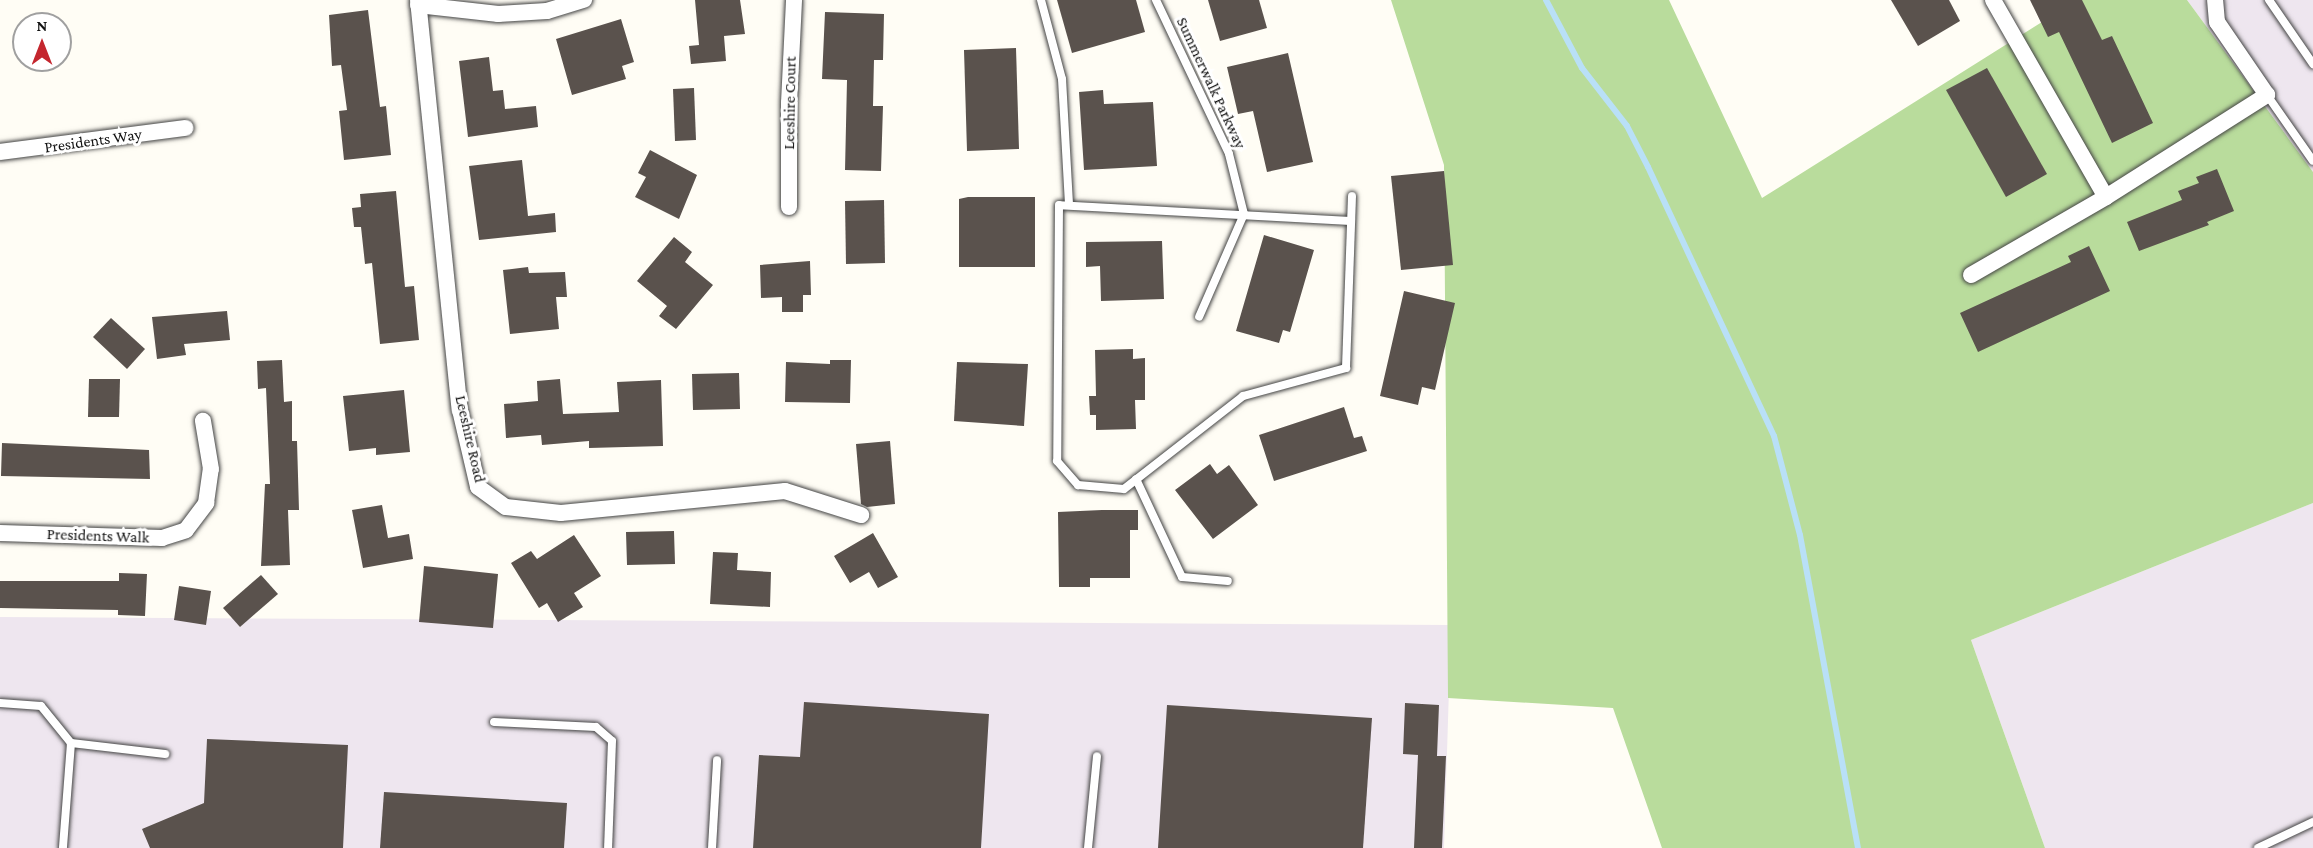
<!DOCTYPE html>
<html>
<head>
<meta charset="utf-8">
<style>
	body { margin:0 }
	#map { position:relative; width:2313px; height:848px; overflow:hidden; background:#fffdf5; font-family:"Crimson Pro",serif }
	div>[style] { position:absolute }
	.industrial>* { inset:0; background:#eee6ef }
	.forest>* { inset:0; background:#b9dc9c }
	.stream>* { height:6px; margin:-3px; padding:0 3px; transform-origin:3px; border-radius:3px; background:#b9e0f7 }
	.building>* { inset:0; background:#5a524d }
	.roads { filter:drop-shadow(0 0 2px #444) drop-shadow(0 0 2px #444) }
	.service>* { height:8px; margin:-4px; padding:0 4px; transform-origin:4px; border-radius:4px; background:#fff }
	.minor>* { height:16px; margin:-8px; padding:0 8px; transform-origin:8px; border-radius:8px; background:#fff }
	span { translate:-50% -50%; white-space:nowrap; text-align:center; line-height:1.15; -webkit-text-stroke:6px #fff; paint-order:stroke }
	.street-label { font-size:16px; color:#111 }
	.north { position:absolute; left:12px; top:12px; width:60px; height:60px; box-sizing:border-box; background:#fff; border:2px solid #a0a0a0; border-radius:50%; rotate:0deg; font-size:16px; font-weight:700; line-height:24px; text-align:center; color:#111 }
	.north::after { content:''; display:block; margin:auto; width:21px; height:27px; background:#c4262e; clip-path:polygon(50% 0,100% 100%,50% 72%,0 100%) }
</style>
</head>
<body>
<div id="map">
	<div class="industrial">
		<div style="clip-path:polygon(2187px 0,2313px 0,2313px 172px,2192px 7px)"></div>
		<div style="clip-path:polygon(2313px 503px,2313px 848px,2045px 848px,1971px 640px)"></div>
		<div style="clip-path:polygon(0 617px,1451px 625px,1444px 848px,0 848px)"></div>
	</div>
	<div class="forest">
		<div style="clip-path:polygon(1391px 0,1669px 0,1762px 198px,2077px 0,2187px 0,2313px 172px,2313px 503px,1971px 640px,2045px 848px,1662px 848px,1613px 708px,1448px 698px,1444px 165px)"></div>
	</div>
	<div class="stream">
		<div style="left:1546px;top:0;width:77px;rotate:62.1deg"></div>
		<div style="left:1582px;top:68px;width:73px;rotate:52.2deg"></div>
		<div style="left:1627px;top:126px;width:46px;rotate:62.9deg"></div>
		<div style="left:1648px;top:167px;width:297px;rotate:64.9deg"></div>
		<div style="left:1774px;top:436px;width:102px;rotate:75.3deg"></div>
		<div style="left:1800px;top:535px;width:318px;rotate:79.5deg"></div>
	</div>
	<div class="building">
		<div style="clip-path:polygon(695px 0,740px 0,745px 34px,724px 36px,726px 61px,691px 64px,689px 46px,699px 45px)"></div>
		<div style="clip-path:polygon(1057px 0,1136px 0,1145px 32px,1072px 53px)"></div>
		<div style="clip-path:polygon(1208px 0,1259px 0,1267px 28px,1220px 41px)"></div>
		<div style="clip-path:polygon(1891px 0,1949px 0,1960px 21px,1918px 46px)"></div>
		<div style="clip-path:polygon(2030px 0,2082px 0,2102px 40px,2112px 36px,2153px 123px,2112px 143px,2059px 32px,2048px 37px)"></div>
		<div style="clip-path:polygon(368px 10px,380px 107px,386px 106px,391px 155px,344px 160px,339px 111px,347px 110px,341px 65px,332px 66px,329px 15px)"></div>
		<div style="clip-path:polygon(825px 12px,884px 14px,883px 60px,874px 60px,873px 106px,883px 106px,881px 171px,845px 170px,847px 80px,822px 79px)"></div>
		<div style="clip-path:polygon(621px 19px,634px 62px,622px 66px,626px 79px,572px 95px,556px 39px)"></div>
		<div style="clip-path:polygon(1016px 48px,1019px 149px,967px 151px,964px 50px)"></div>
		<div style="clip-path:polygon(1288px 53px,1313px 162px,1267px 172px,1253px 111px,1238px 114px,1227px 67px)"></div>
		<div style="clip-path:polygon(489px 57px,493px 91px,503px 90px,505px 109px,536px 106px,538px 127px,468px 137px,459px 61px)"></div>
		<div style="clip-path:polygon(1987px 68px,2047px 174px,2006px 197px,1946px 90px)"></div>
		<div style="clip-path:polygon(694px 88px,696px 140px,675px 141px,673px 89px)"></div>
		<div style="clip-path:polygon(1103px 90px,1104px 104px,1153px 102px,1157px 166px,1084px 170px,1079px 92px)"></div>
		<div style="clip-path:polygon(650px 150px,697px 175px,679px 219px,635px 197px,646px 177px,638px 173px)"></div>
		<div style="clip-path:polygon(522px 160px,528px 216px,555px 213px,556px 232px,479px 240px,469px 166px)"></div>
		<div style="clip-path:polygon(2217px 169px,2234px 211px,2207px 222px,2209px 225px,2139px 251px,2127px 222px,2182px 200px,2178px 191px,2199px 183px,2196px 177px)"></div>
		<div style="clip-path:polygon(1444px 171px,1453px 265px,1401px 270px,1391px 176px)"></div>
		<div style="clip-path:polygon(396px 191px,405px 287px,414px 286px,419px 340px,380px 344px,372px 263px,365px 264px,361px 227px,354px 227px,352px 208px,361px 207px,360px 194px)"></div>
		<div style="clip-path:polygon(968px 197px,1035px 197px,1035px 267px,959px 267px,959px 199px)"></div>
		<div style="clip-path:polygon(884px 200px,885px 263px,846px 264px,845px 201px)"></div>
		<div style="clip-path:polygon(1264px 235px,1314px 250px,1290px 332px,1283px 330px,1279px 343px,1236px 331px)"></div>
		<div style="clip-path:polygon(674px 237px,692px 252px,685px 262px,713px 285px,676px 329px,659px 316px,667px 306px,637px 281px)"></div>
		<div style="clip-path:polygon(1162px 241px,1164px 299px,1101px 301px,1100px 266px,1086px 267px,1086px 242px)"></div>
		<div style="clip-path:polygon(2089px 246px,2110px 291px,1978px 352px,1960px 313px,2071px 262px,2068px 256px)"></div>
		<div style="clip-path:polygon(810px 261px,811px 295px,803px 295px,803px 312px,782px 312px,782px 297px,761px 298px,760px 265px)"></div>
		<div style="clip-path:polygon(528px 267px,529px 273px,565px 272px,567px 297px,556px 297px,559px 329px,510px 334px,503px 270px)"></div>
		<div style="clip-path:polygon(1404px 291px,1455px 303px,1435px 390px,1422px 387px,1418px 405px,1380px 396px)"></div>
		<div style="clip-path:polygon(227px 311px,230px 340px,184px 344px,186px 355px,157px 359px,152px 317px)"></div>
		<div style="clip-path:polygon(111px 318px,145px 349px,127px 369px,93px 337px)"></div>
		<div style="clip-path:polygon(1133px 349px,1133px 359px,1145px 358px,1145px 400px,1135px 400px,1136px 429px,1096px 430px,1096px 415px,1090px 415px,1089px 396px,1096px 396px,1095px 350px)"></div>
		<div style="clip-path:polygon(282px 360px,284px 402px,292px 401px,292px 441px,297px 441px,299px 510px,288px 510px,290px 565px,261px 566px,265px 484px,270px 484px,266px 388px,258px 389px,257px 361px)"></div>
		<div style="clip-path:polygon(830px 360px,851px 360px,850px 403px,785px 402px,786px 362px,830px 364px)"></div>
		<div style="clip-path:polygon(957px 362px,1028px 364px,1024px 426px,954px 421px)"></div>
		<div style="clip-path:polygon(739px 373px,740px 409px,693px 410px,692px 374px)"></div>
		<div style="clip-path:polygon(89px 379px,120px 379px,119px 417px,88px 417px)"></div>
		<div style="clip-path:polygon(560px 379px,563px 414px,619px 412px,617px 382px,661px 380px,663px 446px,589px 448px,589px 441px,542px 445px,541px 435px,506px 438px,504px 404px,538px 401px,537px 381px)"></div>
		<div style="clip-path:polygon(404px 390px,410px 452px,376px 455px,376px 448px,349px 451px,343px 396px)"></div>
		<div style="clip-path:polygon(1344px 407px,1354px 438px,1362px 436px,1367px 451px,1274px 481px,1259px 435px)"></div>
		<div style="clip-path:polygon(890px 441px,895px 504px,867px 507px,861px 504px,856px 444px)"></div>
		<div style="clip-path:polygon(2px 443px,149px 450px,150px 479px,1px 476px)"></div>
		<div style="clip-path:polygon(1210px 464px,1217px 474px,1229px 465px,1258px 505px,1213px 539px,1175px 490px)"></div>
		<div style="clip-path:polygon(382px 505px,388px 538px,409px 534px,413px 559px,363px 568px,352px 510px)"></div>
		<div style="clip-path:polygon(1102px 510px,1138px 510px,1138px 530px,1130px 530px,1130px 578px,1090px 578px,1090px 587px,1059px 587px,1058px 512px)"></div>
		<div style="clip-path:polygon(674px 531px,675px 564px,627px 565px,626px 532px)"></div>
		<div style="clip-path:polygon(873px 533px,898px 577px,878px 588px,869px 572px,850px 583px,834px 556px)"></div>
		<div style="clip-path:polygon(574px 535px,601px 576px,574px 593px,583px 607px,558px 622px,547px 603px,539px 608px,511px 563px,531px 551px,537px 559px)"></div>
		<div style="clip-path:polygon(713px 552px,738px 553px,737px 570px,771px 572px,770px 607px,710px 604px)"></div>
		<div style="clip-path:polygon(424px 566px,498px 574px,493px 628px,419px 622px)"></div>
		<div style="clip-path:polygon(119px 573px,147px 574px,145px 616px,118px 615px,118px 610px,0 608px,0 581px,119px 581px)"></div>
		<div style="clip-path:polygon(261px 575px,278px 594px,240px 627px,223px 608px)"></div>
		<div style="clip-path:polygon(179px 586px,211px 591px,206px 625px,174px 620px)"></div>
		<div style="clip-path:polygon(804px 702px,989px 714px,981px 848px,753px 848px,759px 755px,800px 757px)"></div>
		<div style="clip-path:polygon(1405px 703px,1439px 705px,1437px 756px,1446px 756px,1442px 848px,1414px 848px,1418px 755px,1403px 754px)"></div>
		<div style="clip-path:polygon(1167px 705px,1372px 718px,1363px 848px,1158px 848px)"></div>
		<div style="clip-path:polygon(207px 739px,348px 745px,343px 848px,150px 848px,142px 829px,204px 803px)"></div>
		<div style="clip-path:polygon(384px 792px,567px 803px,564px 848px,380px 848px)"></div>
	</div>
	<div class="roads">
		<div class="service">
			<div style="left:1041px;top:0;width:82px;rotate:75.1deg"></div>
			<div style="left:1062px;top:79px;width:125px;rotate:86.8deg"></div>
			<div style="left:1156px;top:0;width:170px;rotate:64.6deg"></div>
			<div style="left:1229px;top:154px;width:62px;rotate:76deg"></div>
			<div style="left:1244px;top:214px;width:112px;rotate:113.6deg"></div>
			<div style="left:2269px;top:0;width:78px;rotate:55.5deg"></div>
			<div style="left:2267px;top:95px;width:80px;rotate:55.1deg"></div>
			<div style="left:1351px;top:221px;width:292px;rotate:-176.9deg"></div>
			<div style="left:1059px;top:205px;width:256px;rotate:90.4deg"></div>
			<div style="left:1057px;top:461px;width:32px;rotate:49deg"></div>
			<div style="left:1078px;top:485px;width:46px;rotate:5deg"></div>
			<div style="left:1124px;top:489px;width:151px;rotate:-38deg"></div>
			<div style="left:1243px;top:396px;width:107px;rotate:-15.2deg"></div>
			<div style="left:1346px;top:368px;width:172px;rotate:-88deg"></div>
			<div style="left:1136px;top:479px;width:108px;rotate:64.9deg"></div>
			<div style="left:1182px;top:577px;width:46px;rotate:5deg"></div>
			<div style="left:0;top:703px;width:41px;rotate:4.2deg"></div>
			<div style="left:41px;top:706px;width:48px;rotate:51deg"></div>
			<div style="left:71px;top:743px;width:105px;rotate:94.4deg"></div>
			<div style="left:494px;top:722px;width:102px;rotate:2.8deg"></div>
			<div style="left:596px;top:727px;width:21px;rotate:41deg"></div>
			<div style="left:612px;top:741px;width:107px;rotate:92.1deg"></div>
			<div style="left:71px;top:743px;width:95px;rotate:6.7deg"></div>
			<div style="left:712px;top:848px;width:88px;rotate:-86.7deg"></div>
			<div style="left:1088px;top:848px;width:92px;rotate:-84.4deg"></div>
			<div style="left:2258px;top:848px;width:61px;rotate:-25.3deg"></div>
		</div>
		<div class="minor">
			<div style="left:418px;top:0;width:412px;rotate:84.2deg"></div>
			<div style="left:460px;top:410px;width:79px;rotate:76.8deg"></div>
			<div style="left:478px;top:487px;width:34px;rotate:36deg"></div>
			<div style="left:506px;top:507px;width:55px;rotate:6.2deg"></div>
			<div style="left:561px;top:513px;width:225px;rotate:-5.6deg"></div>
			<div style="left:785px;top:491px;width:80px;rotate:17.5deg"></div>
			<div style="left:1993px;top:0;width:227px;rotate:60.2deg"></div>
			<div style="left:418px;top:5px;width:81px;rotate:6.4deg"></div>
			<div style="left:498px;top:14px;width:49px;rotate:-3.5deg"></div>
			<div style="left:547px;top:11px;width:39px;rotate:-17deg"></div>
			<div style="left:0;top:152px;width:187px;rotate:-7.4deg"></div>
			<div style="left:789px;top:207px;width:104px;rotate:-90deg"></div>
			<div style="left:789px;top:103px;width:103px;rotate:-87.2deg"></div>
			<div style="left:1971px;top:275px;width:156px;rotate:-30deg"></div>
			<div style="left:2106px;top:197px;width:191px;rotate:-32.4deg"></div>
			<div style="left:2267px;top:95px;width:88px;rotate:-124.4deg"></div>
			<div style="left:2217px;top:22px;width:22px;rotate:-95deg"></div>
			<div style="left:0;top:533px;width:162px;rotate:1.8deg"></div>
			<div style="left:162px;top:538px;width:25px;rotate:-18deg"></div>
			<div style="left:186px;top:530px;width:34px;rotate:-53deg"></div>
			<div style="left:206px;top:503px;width:34px;rotate:-82deg"></div>
			<div style="left:211px;top:469px;width:49px;rotate:-99.5deg"></div>
		</div>
	</div>
	<div class="street-label">
		<span style="left:1211px;top:83px;rotate:65deg">Summerwalk Parkway</span>
		<span style="left:790px;top:103px;rotate:-89deg">Leeshire Court</span>
		<span style="left:93px;top:141px;rotate:-8deg">Presidents Way</span>
		<span style="left:470px;top:439px;rotate:77deg">Leeshire Road</span>
		<span style="left:98px;top:536px;rotate:2deg">Presidents Walk</span>
	</div>
	<div class="north">N</div>
</div>
</body>
</html>
